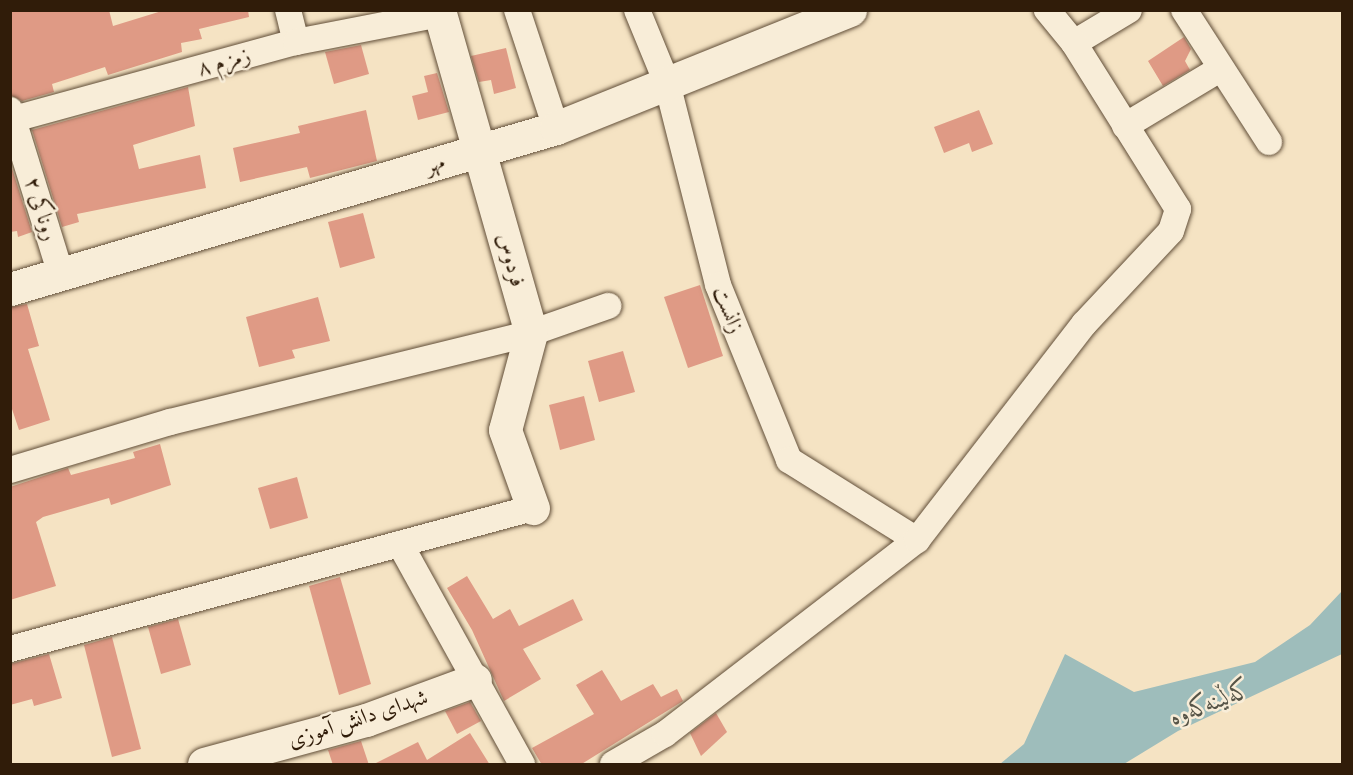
<!DOCTYPE html>
<html>
<head>
<meta charset="utf-8">
<style>
	body { margin:0 }
	#map { position:relative; width:1353px; height:775px; overflow:hidden; background:#f5e3c3; font-family:Alegreya,Amiri,serif }
	div>[style] { position:absolute }
	.water>* { inset:0; background:#9ebdbb }
	.building>* { inset:0; background:#df9a85 }
	.roads { filter:drop-shadow(0 0 2px #614e38) drop-shadow(0 0 2px #614e38) }
	.street>* { height:26px; margin:-13px; padding:0 13px; transform-origin:13px; border-radius:13px; background:#f8edd8 }
	.secondary>* { height:33px; margin:-16.5px; padding:0 16.5px; transform-origin:16.5px; border-radius:16.5px; background:#f8edd8 }
	span { translate:-50% -50%; white-space:nowrap; text-align:center; line-height:1.15; -webkit-text-stroke:5px #f8edd8; paint-order:stroke }
	.street-label { font-size:22px; color:#301c09 }
	.water-label { font-size:24px; color:#565447; font-style:italic }
	.frame { position:absolute; inset:0; border:12px solid #301c09; pointer-events:none }
</style>
</head>
<body>
<div id="map">
	<div class="water">
		<div style="clip-path:polygon(1342px 591px,1342px 654px,1178px 731px,1124px 764px,1000px 764px,1024px 744px,1065px 654px,1134px 692px,1255px 662px,1310px 625px)"></div>
	</div>
	<div class="building">
		<div style="clip-path:polygon(10px 10px,109px 10px,113px 26px,165px 10px,248px 10px,249px 17px,199px 29px,202px 39px,181px 43px,182px 52px,108px 75px,105px 67px,52px 84px,54px 92px,22px 101px,10px 95px)"></div>
		<div style="clip-path:polygon(1184px 37px,1191px 49px,1185px 61px,1190px 70px,1163px 86px,1148px 61px)"></div>
		<div style="clip-path:polygon(361px 45px,369px 74px,334px 84px,325px 52px)"></div>
		<div style="clip-path:polygon(506px 48px,516px 88px,494px 94px,491px 80px,479px 82px,471px 56px)"></div>
		<div style="clip-path:polygon(437px 73px,449px 112px,418px 120px,412px 96px,428px 92px,424px 76px)"></div>
		<div style="clip-path:polygon(188px 87px,195px 126px,133px 145px,139px 169px,200px 155px,206px 188px,77px 214px,79px 222px,62px 227px,32px 130px)"></div>
		<div style="clip-path:polygon(366px 110px,377px 161px,310px 178px,307px 167px,240px 182px,233px 148px,300px 133px,298px 126px)"></div>
		<div style="clip-path:polygon(979px 110px,993px 144px,972px 152px,969px 143px,944px 153px,934px 127px)"></div>
		<div style="clip-path:polygon(10px 162px,32px 232px,18px 237px,17px 231px,10px 232px)"></div>
		<div style="clip-path:polygon(363px 213px,375px 258px,340px 268px,328px 222px)"></div>
		<div style="clip-path:polygon(700px 285px,723px 356px,688px 368px,664px 297px)"></div>
		<div style="clip-path:polygon(318px 297px,330px 341px,292px 350px,295px 358px,259px 367px,246px 317px)"></div>
		<div style="clip-path:polygon(27px 304px,39px 346px,28px 349px,50px 420px,19px 430px,10px 403px,10px 307px)"></div>
		<div style="clip-path:polygon(623px 351px,635px 392px,599px 402px,588px 361px)"></div>
		<div style="clip-path:polygon(584px 396px,595px 440px,560px 450px,549px 405px)"></div>
		<div style="clip-path:polygon(160px 444px,171px 485px,111px 505px,109px 498px,43px 517px,36px 522px,56px 586px,10px 600px,10px 487px,68px 468px,71px 475px,135px 458px,133px 452px)"></div>
		<div style="clip-path:polygon(297px 477px,308px 518px,270px 529px,258px 488px)"></div>
		<div style="clip-path:polygon(467px 576px,493px 619px,510px 609px,519px 626px,573px 599px,583px 620px,523px 649px,541px 679px,504px 701px,472px 630px,447px 588px)"></div>
		<div style="clip-path:polygon(340px 577px,371px 684px,339px 695px,309px 586px)"></div>
		<div style="clip-path:polygon(178px 619px,191px 665px,161px 674px,148px 627px)"></div>
		<div style="clip-path:polygon(112px 637px,141px 749px,112px 757px,84px 645px)"></div>
		<div style="clip-path:polygon(49px 654px,62px 698px,34px 706px,32px 699px,10px 705px,10px 664px)"></div>
		<div style="clip-path:polygon(602px 670px,621px 701px,653px 684px,661px 697px,677px 689px,683px 701px,580px 765px,542px 765px,532px 748px,594px 714px,576px 685px)"></div>
		<div style="clip-path:polygon(470px 702px,481px 721px,457px 734px,445px 711px)"></div>
		<div style="clip-path:polygon(716px 713px,727px 732px,701px 756px,690px 733px)"></div>
		<div style="clip-path:polygon(470px 733px,490px 765px,372px 765px,418px 742px,427px 760px)"></div>
		<div style="clip-path:polygon(361px 741px,369px 765px,333px 765px,328px 750px)"></div>
	</div>
	<div class="roads">
		<div class="street">
			<div style="left:288px;top:10px;width:33px;rotate:76deg"></div>
			<div style="left:517px;top:10px;width:124px;rotate:71.7deg"></div>
			<div style="left:637px;top:10px;width:79px;rotate:67.7deg"></div>
			<div style="left:667px;top:83px;width:208px;rotate:75.8deg"></div>
			<div style="left:718px;top:285px;width:189px;rotate:67.9deg"></div>
			<div style="left:789px;top:460px;width:151px;rotate:32deg"></div>
			<div style="left:1184px;top:10px;width:157px;rotate:57.2deg"></div>
			<div style="left:1074px;top:43px;width:64px;rotate:-31deg"></div>
			<div style="left:10px;top:110px;width:173px;rotate:72.8deg"></div>
			<div style="left:10px;top:120px;width:296px;rotate:-15.3deg"></div>
			<div style="left:296px;top:42px;width:147px;rotate:-11deg"></div>
			<div style="left:1125px;top:126px;width:111px;rotate:-31deg"></div>
			<div style="left:10px;top:470px;width:167px;rotate:-16.7deg"></div>
			<div style="left:170px;top:422px;width:372px;rotate:-13.8deg"></div>
			<div style="left:531px;top:333px;width:82px;rotate:-19.3deg"></div>
			<div style="left:400px;top:544px;width:252px;rotate:61deg"></div>
			<div style="left:10px;top:649px;width:542px;rotate:-15.09deg"></div>
			<div style="left:613px;top:764px;width:60px;rotate:-30deg"></div>
			<div style="left:665px;top:734px;width:318px;rotate:-37.6deg"></div>
			<div style="left:917px;top:540px;width:273px;rotate:-52.3deg"></div>
			<div style="left:1084px;top:324px;width:127px;rotate:-46.9deg"></div>
			<div style="left:1171px;top:231px;width:23px;rotate:-72deg"></div>
			<div style="left:1178px;top:209px;width:196px;rotate:-122.1deg"></div>
			<div style="left:1074px;top:43px;width:43px;rotate:-129.3deg"></div>
		</div>
		<div class="secondary">
			<div style="left:439px;top:10px;width:336px;rotate:74.1deg"></div>
			<div style="left:531px;top:333px;width:100px;rotate:105deg"></div>
			<div style="left:505px;top:430px;width:83px;rotate:70.3deg"></div>
			<div style="left:10px;top:289px;width:569px;rotate:-16.43deg"></div>
			<div style="left:556px;top:128px;width:317px;rotate:-21.9deg"></div>
			<div style="left:204px;top:764px;width:168px;rotate:-15.2deg"></div>
			<div style="left:366px;top:720px;width:116px;rotate:-20.2deg"></div>
		</div>
	</div>
	<div class="street-label">
		<span style="left:224px;top:62px;rotate:-15deg">زمزم ۸</span>
		<span style="left:435px;top:164px;rotate:-17deg">مهر</span>
		<span style="left:41px;top:209px;rotate:73deg">روناکی ۲</span>
		<span style="left:511px;top:260px;rotate:75deg">فردوس</span>
		<span style="left:728px;top:310px;rotate:69deg">زانست</span>
		<span style="left:358px;top:719px;rotate:-18deg">شهدای دانش آموزی</span>
	</div>
	<div class="water-label">
		<span style="left:1211px;top:703px;rotate:-21deg">کەڵینەکەوە</span>
	</div>
	<div class="frame"></div>
</div>
</body>
</html>
